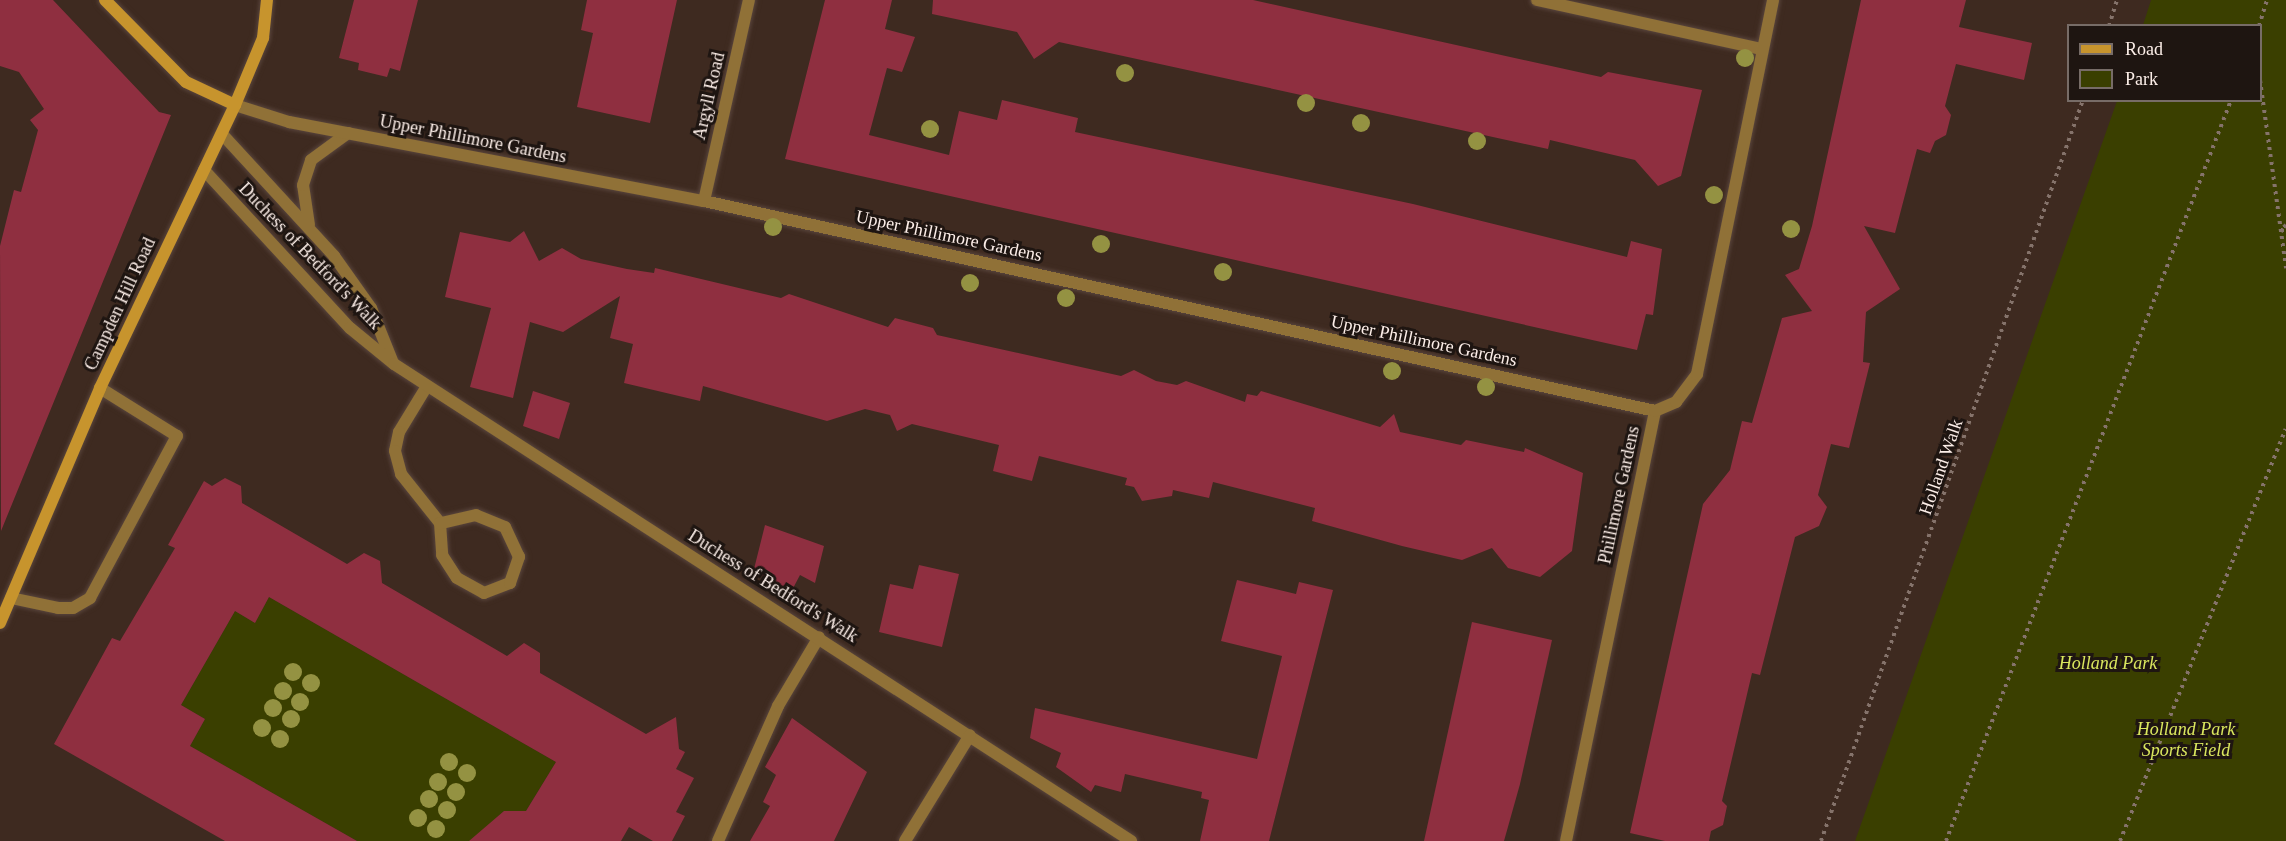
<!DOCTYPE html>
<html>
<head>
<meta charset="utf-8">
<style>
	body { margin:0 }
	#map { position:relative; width:2286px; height:841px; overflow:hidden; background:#3e2a20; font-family:Georgia,serif }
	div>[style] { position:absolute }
	.green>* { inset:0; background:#3a3f00 }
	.building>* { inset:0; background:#8f2f40 }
	.path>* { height:4px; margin-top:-2px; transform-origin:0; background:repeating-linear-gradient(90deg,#85736b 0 3px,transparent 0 7.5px) }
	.roads { filter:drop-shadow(0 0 2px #59453c) drop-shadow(0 0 2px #59453c) }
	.lane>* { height:12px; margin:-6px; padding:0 6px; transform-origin:6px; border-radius:6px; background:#907137 }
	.street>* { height:12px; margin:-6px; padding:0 6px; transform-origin:6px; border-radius:6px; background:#907137 }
	.secondary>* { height:12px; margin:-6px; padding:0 6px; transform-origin:6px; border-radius:6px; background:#c7942d }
	.trees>* { width:18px; height:18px; margin:-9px; border-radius:50%; background:#949242 }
	span { translate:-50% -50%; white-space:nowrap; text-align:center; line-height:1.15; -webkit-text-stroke:6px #1e1511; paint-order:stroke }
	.street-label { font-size:18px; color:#fceee8 }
	.park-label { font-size:18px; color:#dae75e; font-style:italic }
	.legend { position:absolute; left:2067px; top:24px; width:195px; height:78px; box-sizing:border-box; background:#1e1511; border:2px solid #776c67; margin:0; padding:8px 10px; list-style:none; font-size:18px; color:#fceee8 }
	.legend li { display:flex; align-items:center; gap:12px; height:30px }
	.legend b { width:30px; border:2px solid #776c67 }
</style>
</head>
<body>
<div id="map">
	<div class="green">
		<div style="clip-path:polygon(2151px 0,2286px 0,2286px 841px,1855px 841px,2117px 101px,2260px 100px,2260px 26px,2143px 25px)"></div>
		<div style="clip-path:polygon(269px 597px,556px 762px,524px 814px,504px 811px,496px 818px,493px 841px,357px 841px,190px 746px,205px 719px,181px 705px,235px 611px,255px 623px)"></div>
	</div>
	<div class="building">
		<div style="clip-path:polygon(0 0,53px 0,159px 112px,171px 115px,1px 531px,0 246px,14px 190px,21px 192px,38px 130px,30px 120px,44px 109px,19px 72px,0 66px)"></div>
		<div style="clip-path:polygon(354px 0,418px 0,400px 71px,390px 68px,387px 77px,358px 70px,359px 63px,339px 58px)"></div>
		<div style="clip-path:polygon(587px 0,677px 0,650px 123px,577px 107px,593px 33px,581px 30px)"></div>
		<div style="clip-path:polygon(825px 0,892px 0,885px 29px,915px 37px,902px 72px,887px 68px,869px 135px,949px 155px,959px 111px,997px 120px,1002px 100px,1078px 118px,1075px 132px,1413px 204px,1627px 257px,1631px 241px,1662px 249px,1653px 315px,1646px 314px,1637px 350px,785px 159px)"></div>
		<div style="clip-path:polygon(933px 0,1253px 0,1601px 77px,1608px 72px,1702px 90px,1681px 176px,1658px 186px,1635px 160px,1550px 140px,1548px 149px,1059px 42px,1034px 59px,1017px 32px,932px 14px)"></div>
		<div style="clip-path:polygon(1861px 0,1966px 0,1959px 27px,2032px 43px,2024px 80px,1956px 64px,1945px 106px,1951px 115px,1946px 135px,1935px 141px,1930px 153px,1917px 149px,1895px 233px,1864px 226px,1900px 289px,1866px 312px,1863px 362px,1870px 363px,1849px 448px,1831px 444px,1818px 495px,1827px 507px,1819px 526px,1795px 537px,1760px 675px,1752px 673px,1722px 801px,1727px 806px,1723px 825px,1711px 831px,1709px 841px,1665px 841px,1630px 833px,1703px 504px,1730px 470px,1742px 421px,1752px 423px,1782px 318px,1812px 311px,1785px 275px,1799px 269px,1812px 226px)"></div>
		<div style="clip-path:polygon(524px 231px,539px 261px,562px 248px,581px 259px,627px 269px,654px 273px,655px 268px,781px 298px,789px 294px,888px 327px,895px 318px,933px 328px,937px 335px,1121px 376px,1134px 370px,1156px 381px,1177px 385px,1186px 381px,1245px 402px,1247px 394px,1257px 396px,1261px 391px,1380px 427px,1394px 414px,1400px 432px,1461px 445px,1466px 440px,1524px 452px,1525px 448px,1583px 473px,1572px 551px,1540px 577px,1508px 568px,1492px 548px,1462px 560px,1402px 546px,1312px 521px,1315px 508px,1213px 482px,1209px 498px,1173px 490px,1172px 496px,1142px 501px,1134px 487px,1125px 485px,1127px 478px,1039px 456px,1032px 481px,993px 471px,999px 445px,912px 424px,897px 431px,890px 415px,865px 409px,827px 421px,703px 386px,700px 401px,624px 383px,633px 344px,610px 338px,620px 296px,563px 332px,530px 322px,513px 398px,470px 387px,491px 308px,445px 297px,460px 232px,510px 242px)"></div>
		<div style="clip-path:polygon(533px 391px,570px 403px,559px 439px,523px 426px)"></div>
		<div style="clip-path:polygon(225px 478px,241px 486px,242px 503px,347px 564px,364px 553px,380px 561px,382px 583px,507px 656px,524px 643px,540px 653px,540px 673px,646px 734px,676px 717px,679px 749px,685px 752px,676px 769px,694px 778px,676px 812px,685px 816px,672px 841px,653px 841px,629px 827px,621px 841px,469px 841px,504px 811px,526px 811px,556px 762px,269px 597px,255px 623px,235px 611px,181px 705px,205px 719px,190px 746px,357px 841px,225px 841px,54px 744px,112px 638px,120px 641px,175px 548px,168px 545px,204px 481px,212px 486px)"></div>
		<div style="clip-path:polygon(765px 525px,824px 546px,815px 583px,800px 575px,790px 594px,754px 569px)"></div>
		<div style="clip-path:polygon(919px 565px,959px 574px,942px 647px,879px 632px,890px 584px,913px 589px)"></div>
		<div style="clip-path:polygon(1237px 580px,1296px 594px,1299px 582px,1333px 590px,1269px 841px,1200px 841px,1209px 800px,1201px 798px,1202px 792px,1125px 774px,1121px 792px,1095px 785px,1091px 792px,1056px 767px,1061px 753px,1030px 738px,1035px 708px,1257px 759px,1282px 656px,1221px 641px)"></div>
		<div style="clip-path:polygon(1472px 622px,1552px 640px,1520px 784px,1504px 841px,1424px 841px)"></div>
		<div style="clip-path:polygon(792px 718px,867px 772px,834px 841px,750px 841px,770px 806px,763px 802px,776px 775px,765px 767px)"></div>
	</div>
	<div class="path">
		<div style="left:2109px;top:26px;width:27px;rotate:-73deg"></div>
		<div style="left:2259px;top:26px;width:27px;rotate:-73deg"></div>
		<div style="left:2260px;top:80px;width:190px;rotate:82.1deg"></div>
		<div style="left:2286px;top:225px;width:7px;rotate:135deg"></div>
		<div style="left:2281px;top:230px;width:5px;rotate:22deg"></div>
		<div style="left:1821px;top:841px;width:786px;rotate:-70.53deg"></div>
		<div style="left:1946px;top:841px;width:794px;rotate:-68.96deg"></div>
		<div style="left:2120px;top:841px;width:444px;rotate:-68.1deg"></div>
	</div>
	<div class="roads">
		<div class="lane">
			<div style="left:309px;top:225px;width:40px;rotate:-98.5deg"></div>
			<div style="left:303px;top:185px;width:26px;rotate:-72deg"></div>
			<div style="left:311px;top:160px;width:46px;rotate:-36.1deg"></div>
			<div style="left:427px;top:386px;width:54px;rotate:121.3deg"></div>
			<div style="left:399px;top:432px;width:19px;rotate:102deg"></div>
			<div style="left:395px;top:451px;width:24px;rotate:75deg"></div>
			<div style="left:401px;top:474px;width:63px;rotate:51.5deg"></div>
			<div style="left:440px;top:523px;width:32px;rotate:86deg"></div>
			<div style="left:442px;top:555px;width:27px;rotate:57deg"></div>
			<div style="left:457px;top:578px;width:31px;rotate:29deg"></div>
			<div style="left:484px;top:593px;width:28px;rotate:-21deg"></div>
			<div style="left:510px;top:583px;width:28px;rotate:-71deg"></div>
			<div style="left:519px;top:557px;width:33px;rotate:-115deg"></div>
			<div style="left:505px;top:527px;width:31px;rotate:-158deg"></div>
			<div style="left:476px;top:515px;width:37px;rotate:167deg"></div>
			<div style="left:11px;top:598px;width:48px;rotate:12deg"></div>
			<div style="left:58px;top:608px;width:15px"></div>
			<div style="left:73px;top:608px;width:20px;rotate:-30deg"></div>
			<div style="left:90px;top:598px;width:184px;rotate:-61.8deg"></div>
			<div style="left:177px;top:436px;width:91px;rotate:-148.1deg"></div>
			<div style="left:718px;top:841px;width:148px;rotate:-66deg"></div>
			<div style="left:778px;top:706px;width:80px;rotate:-59.3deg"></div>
		</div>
		<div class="street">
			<div style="left:1537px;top:0;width:230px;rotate:12.3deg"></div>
			<div style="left:235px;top:105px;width:57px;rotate:17.5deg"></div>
			<div style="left:289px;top:122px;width:422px;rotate:10.8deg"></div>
			<div style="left:704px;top:201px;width:974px;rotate:12.45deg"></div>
			<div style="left:222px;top:134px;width:166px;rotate:47.4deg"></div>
			<div style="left:334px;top:256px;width:64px;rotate:54.6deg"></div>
			<div style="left:371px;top:308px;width:59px;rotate:68.2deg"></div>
			<div style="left:204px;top:170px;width:215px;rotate:47.3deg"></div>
			<div style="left:350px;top:328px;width:57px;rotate:39.3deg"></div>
			<div style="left:394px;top:364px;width:878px;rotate:32.91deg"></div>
			<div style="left:704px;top:201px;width:206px;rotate:-77.4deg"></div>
			<div style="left:905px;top:841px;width:124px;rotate:-58.5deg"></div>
			<div style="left:1566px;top:841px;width:439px;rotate:-78.3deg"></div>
			<div style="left:1655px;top:411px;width:23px;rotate:-23deg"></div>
			<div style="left:1676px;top:402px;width:35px;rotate:-53deg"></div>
			<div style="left:1697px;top:374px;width:382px;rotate:-78.5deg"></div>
		</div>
		<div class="secondary">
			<div style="left:105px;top:0;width:115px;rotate:45.4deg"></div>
			<div style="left:186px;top:82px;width:54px;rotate:25.1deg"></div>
			<div style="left:0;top:623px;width:255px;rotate:-66.9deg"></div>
			<div style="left:100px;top:388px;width:314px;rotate:-64.5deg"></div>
			<div style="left:235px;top:105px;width:73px;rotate:-67.3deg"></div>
			<div style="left:263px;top:38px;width:38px;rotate:-84deg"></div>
		</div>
	</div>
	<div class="trees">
		<div style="left:1745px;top:58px"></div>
		<div style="left:1125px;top:73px"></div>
		<div style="left:1306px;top:103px"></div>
		<div style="left:1361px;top:123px"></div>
		<div style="left:930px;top:129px"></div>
		<div style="left:1477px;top:141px"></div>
		<div style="left:1714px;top:195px"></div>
		<div style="left:773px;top:227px"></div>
		<div style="left:1791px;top:229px"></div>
		<div style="left:1101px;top:244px"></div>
		<div style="left:1223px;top:272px"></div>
		<div style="left:970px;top:283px"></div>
		<div style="left:1066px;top:298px"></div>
		<div style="left:1392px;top:371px"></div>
		<div style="left:1486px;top:387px"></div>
		<div style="left:293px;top:672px"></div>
		<div style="left:311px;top:683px"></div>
		<div style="left:283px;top:691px"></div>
		<div style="left:300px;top:702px"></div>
		<div style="left:273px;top:708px"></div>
		<div style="left:291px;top:719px"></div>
		<div style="left:262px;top:728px"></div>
		<div style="left:280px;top:739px"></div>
		<div style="left:449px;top:762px"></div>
		<div style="left:467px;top:773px"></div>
		<div style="left:438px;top:782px"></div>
		<div style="left:456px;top:792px"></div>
		<div style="left:429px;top:799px"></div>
		<div style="left:447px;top:810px"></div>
		<div style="left:418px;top:818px"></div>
		<div style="left:436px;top:829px"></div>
	</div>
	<div class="street-label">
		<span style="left:709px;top:96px;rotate:-77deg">Argyll Road</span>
		<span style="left:473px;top:139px;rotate:11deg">Upper Phillimore Gardens</span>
		<span style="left:949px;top:236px;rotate:12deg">Upper Phillimore Gardens</span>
		<span style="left:310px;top:256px;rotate:46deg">Duchess of Bedford's Walk</span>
		<span style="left:120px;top:304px;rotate:-65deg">Campden Hill Road</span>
		<span style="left:1424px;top:341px;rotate:12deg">Upper Phillimore Gardens</span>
		<span style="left:1941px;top:467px;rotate:-71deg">Holland Walk</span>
		<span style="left:1619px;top:495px;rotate:-78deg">Phillimore Gardens</span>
		<span style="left:773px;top:586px;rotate:32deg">Duchess of Bedford's Walk</span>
	</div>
	<div class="park-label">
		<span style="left:2108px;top:663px">Holland Park</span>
		<span style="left:2186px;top:740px">Holland Park<br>Sports Field</span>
	</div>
	<ul class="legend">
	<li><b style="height:8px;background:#c7942d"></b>Road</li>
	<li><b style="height:16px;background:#3a3f00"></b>Park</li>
	</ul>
</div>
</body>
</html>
